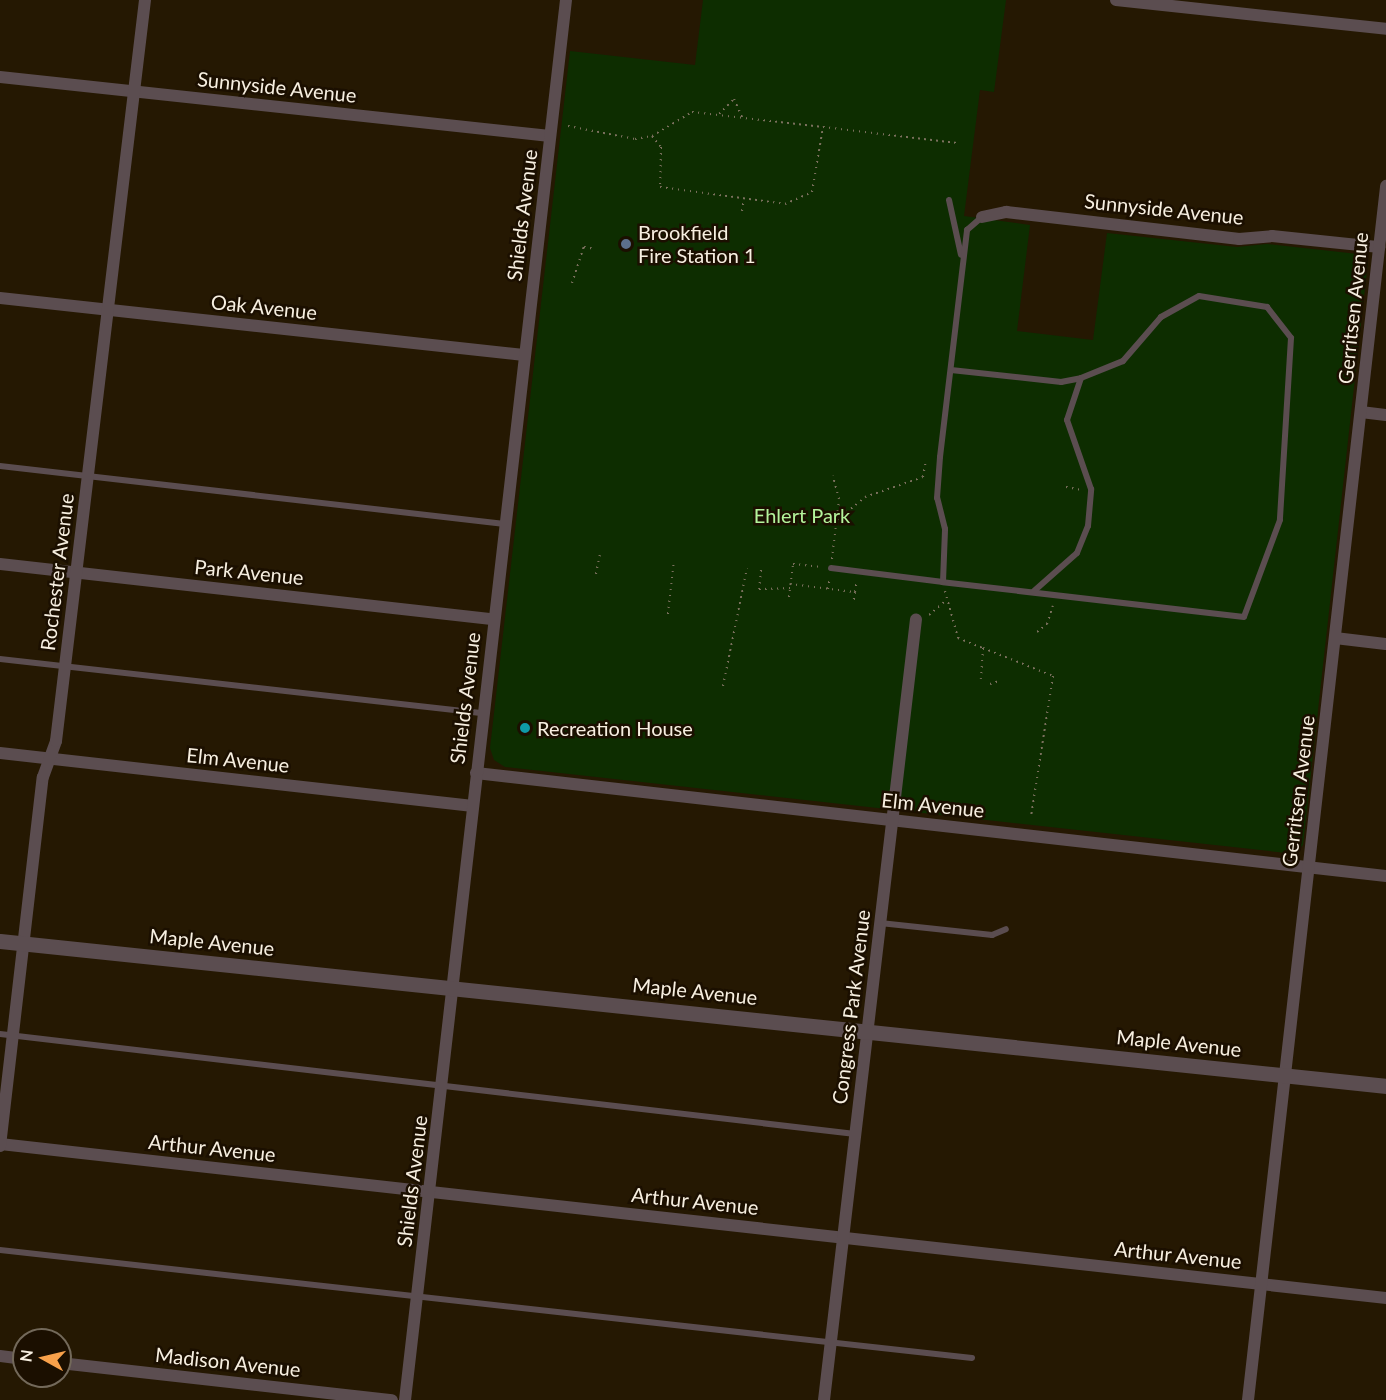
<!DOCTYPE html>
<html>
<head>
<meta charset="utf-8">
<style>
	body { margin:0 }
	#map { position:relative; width:1386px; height:1400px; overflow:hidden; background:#251802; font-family:Lato,sans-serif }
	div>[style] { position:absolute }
	.green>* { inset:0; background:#0d2d00 }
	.path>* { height:2px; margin-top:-1px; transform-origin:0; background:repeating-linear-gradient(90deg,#7b705d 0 1.5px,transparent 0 6px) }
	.service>* { height:6px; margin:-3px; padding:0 3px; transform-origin:3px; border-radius:3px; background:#5b4d50 }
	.minor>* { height:12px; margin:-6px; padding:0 6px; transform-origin:6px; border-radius:6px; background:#5b4d50 }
	.tertiary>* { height:15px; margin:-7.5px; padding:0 7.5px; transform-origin:7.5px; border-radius:7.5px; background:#5b4d50 }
	.dots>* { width:16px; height:16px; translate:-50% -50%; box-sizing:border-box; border:3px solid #1b0f00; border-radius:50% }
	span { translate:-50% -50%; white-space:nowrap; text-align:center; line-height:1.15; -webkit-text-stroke:5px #1b0f00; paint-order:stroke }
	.street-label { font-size:20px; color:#f7efe0 }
	.poi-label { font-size:20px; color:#f7efe0 }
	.left { translate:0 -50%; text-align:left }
	.park-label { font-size:20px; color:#b4f49b }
	.north { position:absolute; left:12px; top:1328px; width:60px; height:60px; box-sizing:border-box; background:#1b0f00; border:2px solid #73695a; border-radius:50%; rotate:278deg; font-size:16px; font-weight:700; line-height:24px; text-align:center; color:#f7efe0 }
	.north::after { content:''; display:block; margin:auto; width:21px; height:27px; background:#f8a14a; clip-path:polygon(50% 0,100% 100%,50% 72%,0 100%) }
</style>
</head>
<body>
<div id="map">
	<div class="green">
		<div style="clip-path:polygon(703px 0,1006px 0,994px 92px,980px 90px,964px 216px,1030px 225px,1017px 331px,1093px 340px,1107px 233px,1237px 247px,1267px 244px,1358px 254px,1368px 261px,1303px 845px,1296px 854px,505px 767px,494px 760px,490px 748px,570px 51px,695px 65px)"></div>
	</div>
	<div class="path">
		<div style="left:719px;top:114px;width:21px;rotate:-45deg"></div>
		<div style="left:734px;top:99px;width:20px;rotate:66deg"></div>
		<div style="left:568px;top:126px;width:68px;rotate:11deg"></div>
		<div style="left:635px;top:139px;width:17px;rotate:-10deg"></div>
		<div style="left:652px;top:136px;width:47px;rotate:-31deg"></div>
		<div style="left:692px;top:112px;width:132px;rotate:6.5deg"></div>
		<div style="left:652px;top:136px;width:14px;rotate:51deg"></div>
		<div style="left:661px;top:147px;width:40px;rotate:91.4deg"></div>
		<div style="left:660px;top:187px;width:126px;rotate:7.7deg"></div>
		<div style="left:785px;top:204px;width:30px;rotate:-24deg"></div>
		<div style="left:812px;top:192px;width:66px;rotate:-80.4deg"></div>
		<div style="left:823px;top:127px;width:135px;rotate:6.8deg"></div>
		<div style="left:742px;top:211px;width:12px;rotate:-81deg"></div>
		<div style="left:572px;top:283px;width:38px;rotate:-72deg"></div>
		<div style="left:584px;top:247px;width:11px;rotate:10deg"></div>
		<div style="left:1066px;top:487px;width:16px;rotate:11deg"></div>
		<div style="left:837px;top:520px;width:36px;rotate:-39deg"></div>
		<div style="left:865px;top:497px;width:61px;rotate:-19deg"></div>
		<div style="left:923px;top:477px;width:17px;rotate:-80deg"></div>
		<div style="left:832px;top:559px;width:60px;rotate:-83.3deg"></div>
		<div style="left:839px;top:499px;width:24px;rotate:-105deg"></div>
		<div style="left:761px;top:570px;width:19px;rotate:96deg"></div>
		<div style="left:759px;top:589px;width:31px;rotate:-2deg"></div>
		<div style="left:596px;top:574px;width:21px;rotate:-79deg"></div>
		<div style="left:790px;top:584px;width:65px;rotate:7deg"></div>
		<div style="left:855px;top:592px;width:12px;rotate:99deg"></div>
		<div style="left:828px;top:589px;width:12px;rotate:-81deg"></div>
		<div style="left:945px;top:591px;width:49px;rotate:74.5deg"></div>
		<div style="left:958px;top:638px;width:27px;rotate:22deg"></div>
		<div style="left:983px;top:648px;width:31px;rotate:94deg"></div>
		<div style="left:855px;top:592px;width:12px;rotate:-81deg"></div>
		<div style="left:789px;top:597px;width:33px;rotate:-83deg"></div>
		<div style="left:793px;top:564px;width:29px;rotate:6deg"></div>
		<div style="left:668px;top:614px;width:54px;rotate:-83.7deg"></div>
		<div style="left:929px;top:615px;width:23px;rotate:-41deg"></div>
		<div style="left:1037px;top:632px;width:13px;rotate:-39deg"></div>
		<div style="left:1047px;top:624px;width:19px;rotate:-72deg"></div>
		<div style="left:983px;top:648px;width:75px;rotate:21.8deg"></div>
		<div style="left:1053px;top:676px;width:143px;rotate:98.9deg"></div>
		<div style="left:990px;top:684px;width:9px;rotate:-18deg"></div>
		<div style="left:723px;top:686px;width:120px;rotate:-78.5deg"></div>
	</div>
	<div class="service">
		<div style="left:949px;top:200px;width:56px;rotate:77.7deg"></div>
		<div style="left:951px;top:370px;width:111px;rotate:6.2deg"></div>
		<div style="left:1061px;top:382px;width:20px;rotate:-11deg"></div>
		<div style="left:1081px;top:378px;width:45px;rotate:-22deg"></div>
		<div style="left:1123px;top:361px;width:58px;rotate:-49.2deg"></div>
		<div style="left:1161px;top:317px;width:43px;rotate:-28.9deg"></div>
		<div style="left:1199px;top:296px;width:69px;rotate:9.2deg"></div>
		<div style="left:1267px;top:307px;width:39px;rotate:52deg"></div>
		<div style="left:1291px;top:338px;width:182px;rotate:93.5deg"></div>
		<div style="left:1280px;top:520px;width:103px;rotate:110.4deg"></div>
		<div style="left:1244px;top:617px;width:303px;rotate:-173.4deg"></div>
		<div style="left:943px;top:582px;width:53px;rotate:-87.8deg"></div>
		<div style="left:945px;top:529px;width:32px;rotate:-104deg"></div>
		<div style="left:937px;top:498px;width:41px;rotate:-85.8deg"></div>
		<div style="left:940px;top:457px;width:229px;rotate:-83.2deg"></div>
		<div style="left:967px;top:230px;width:20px;rotate:-41deg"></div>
		<div style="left:0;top:466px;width:508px;rotate:6.55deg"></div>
		<div style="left:831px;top:568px;width:113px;rotate:7.1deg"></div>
		<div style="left:1034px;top:591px;width:57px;rotate:-41.5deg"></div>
		<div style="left:1077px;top:553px;width:29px;rotate:-68deg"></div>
		<div style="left:1088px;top:526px;width:37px;rotate:-85deg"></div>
		<div style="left:1091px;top:489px;width:73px;rotate:-109.2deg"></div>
		<div style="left:1067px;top:420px;width:44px;rotate:-71.6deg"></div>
		<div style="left:0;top:659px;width:486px;rotate:6.4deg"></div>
		<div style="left:880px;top:923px;width:113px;rotate:6.1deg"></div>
		<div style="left:992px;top:935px;width:15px;rotate:-23deg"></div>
		<div style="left:0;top:1034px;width:861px;rotate:6.67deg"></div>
		<div style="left:0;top:1250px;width:978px;rotate:6.34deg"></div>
	</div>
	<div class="minor">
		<div style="left:1116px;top:0;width:272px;rotate:6.1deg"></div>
		<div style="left:0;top:77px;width:553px;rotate:6.12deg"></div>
		<div style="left:982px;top:217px;width:25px;rotate:-12deg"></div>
		<div style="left:1006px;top:212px;width:235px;rotate:6.6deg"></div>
		<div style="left:1239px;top:239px;width:33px;rotate:-5deg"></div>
		<div style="left:1272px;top:236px;width:108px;rotate:5.9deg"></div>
		<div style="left:0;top:298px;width:527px;rotate:6.21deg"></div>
		<div style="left:1361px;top:412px;width:25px;rotate:7deg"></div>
		<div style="left:0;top:564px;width:497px;rotate:6.4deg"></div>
		<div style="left:1335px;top:638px;width:51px;rotate:6.7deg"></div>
		<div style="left:0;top:753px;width:476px;rotate:6.4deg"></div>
		<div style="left:476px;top:773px;width:916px;rotate:6.46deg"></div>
		<div style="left:0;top:1144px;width:1395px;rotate:6.34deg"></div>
		<div style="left:0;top:1146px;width:371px;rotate:-83.4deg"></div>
		<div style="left:43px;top:777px;width:38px;rotate:-70deg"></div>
		<div style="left:56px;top:741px;width:746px;rotate:-83.15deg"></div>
		<div style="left:0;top:1356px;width:24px;rotate:7deg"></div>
		<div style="left:60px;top:1363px;width:334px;rotate:6.4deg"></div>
		<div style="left:405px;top:1400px;width:1409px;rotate:-83.44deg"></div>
		<div style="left:824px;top:1400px;width:786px;rotate:-83.28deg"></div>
		<div style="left:1248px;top:1400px;width:1222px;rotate:-83.51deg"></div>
	</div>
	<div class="tertiary">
		<div style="left:0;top:941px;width:1394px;rotate:5.97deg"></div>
	</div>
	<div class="dots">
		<div style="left:626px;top:244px;background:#5c6f8a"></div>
		<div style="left:525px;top:728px;background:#0f9aa8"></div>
	</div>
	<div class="street-label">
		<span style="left:277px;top:87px;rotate:6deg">Sunnyside Avenue</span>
		<span style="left:1164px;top:209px;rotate:6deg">Sunnyside Avenue</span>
		<span style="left:522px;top:215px;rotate:-83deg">Shields Avenue</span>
		<span style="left:264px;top:307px;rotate:6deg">Oak Avenue</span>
		<span style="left:1353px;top:308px;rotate:-84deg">Gerritsen Avenue</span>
		<span style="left:57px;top:572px;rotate:-83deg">Rochester Avenue</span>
		<span style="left:249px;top:572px;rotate:6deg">Park Avenue</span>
		<span style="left:465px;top:698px;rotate:-83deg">Shields Avenue</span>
		<span style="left:238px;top:760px;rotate:6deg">Elm Avenue</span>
		<span style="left:1298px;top:791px;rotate:-83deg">Gerritsen Avenue</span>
		<span style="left:933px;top:805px;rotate:6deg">Elm Avenue</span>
		<span style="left:212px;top:942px;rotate:6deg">Maple Avenue</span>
		<span style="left:695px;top:991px;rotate:6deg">Maple Avenue</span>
		<span style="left:851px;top:1007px;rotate:-83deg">Congress Park Avenue</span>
		<span style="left:1179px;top:1043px;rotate:6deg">Maple Avenue</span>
		<span style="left:212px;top:1148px;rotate:6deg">Arthur Avenue</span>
		<span style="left:412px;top:1181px;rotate:-83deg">Shields Avenue</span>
		<span style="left:695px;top:1201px;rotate:6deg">Arthur Avenue</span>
		<span style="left:1178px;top:1255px;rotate:6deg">Arthur Avenue</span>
		<span style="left:228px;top:1362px;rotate:6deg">Madison Avenue</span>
	</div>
	<div class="poi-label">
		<span class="left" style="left:638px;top:244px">Brookfield<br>Fire Station 1</span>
		<span class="left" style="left:537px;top:728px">Recreation House</span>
	</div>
	<div class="park-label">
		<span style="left:802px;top:515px">Ehlert Park</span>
	</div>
	<div class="north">N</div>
</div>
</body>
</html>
